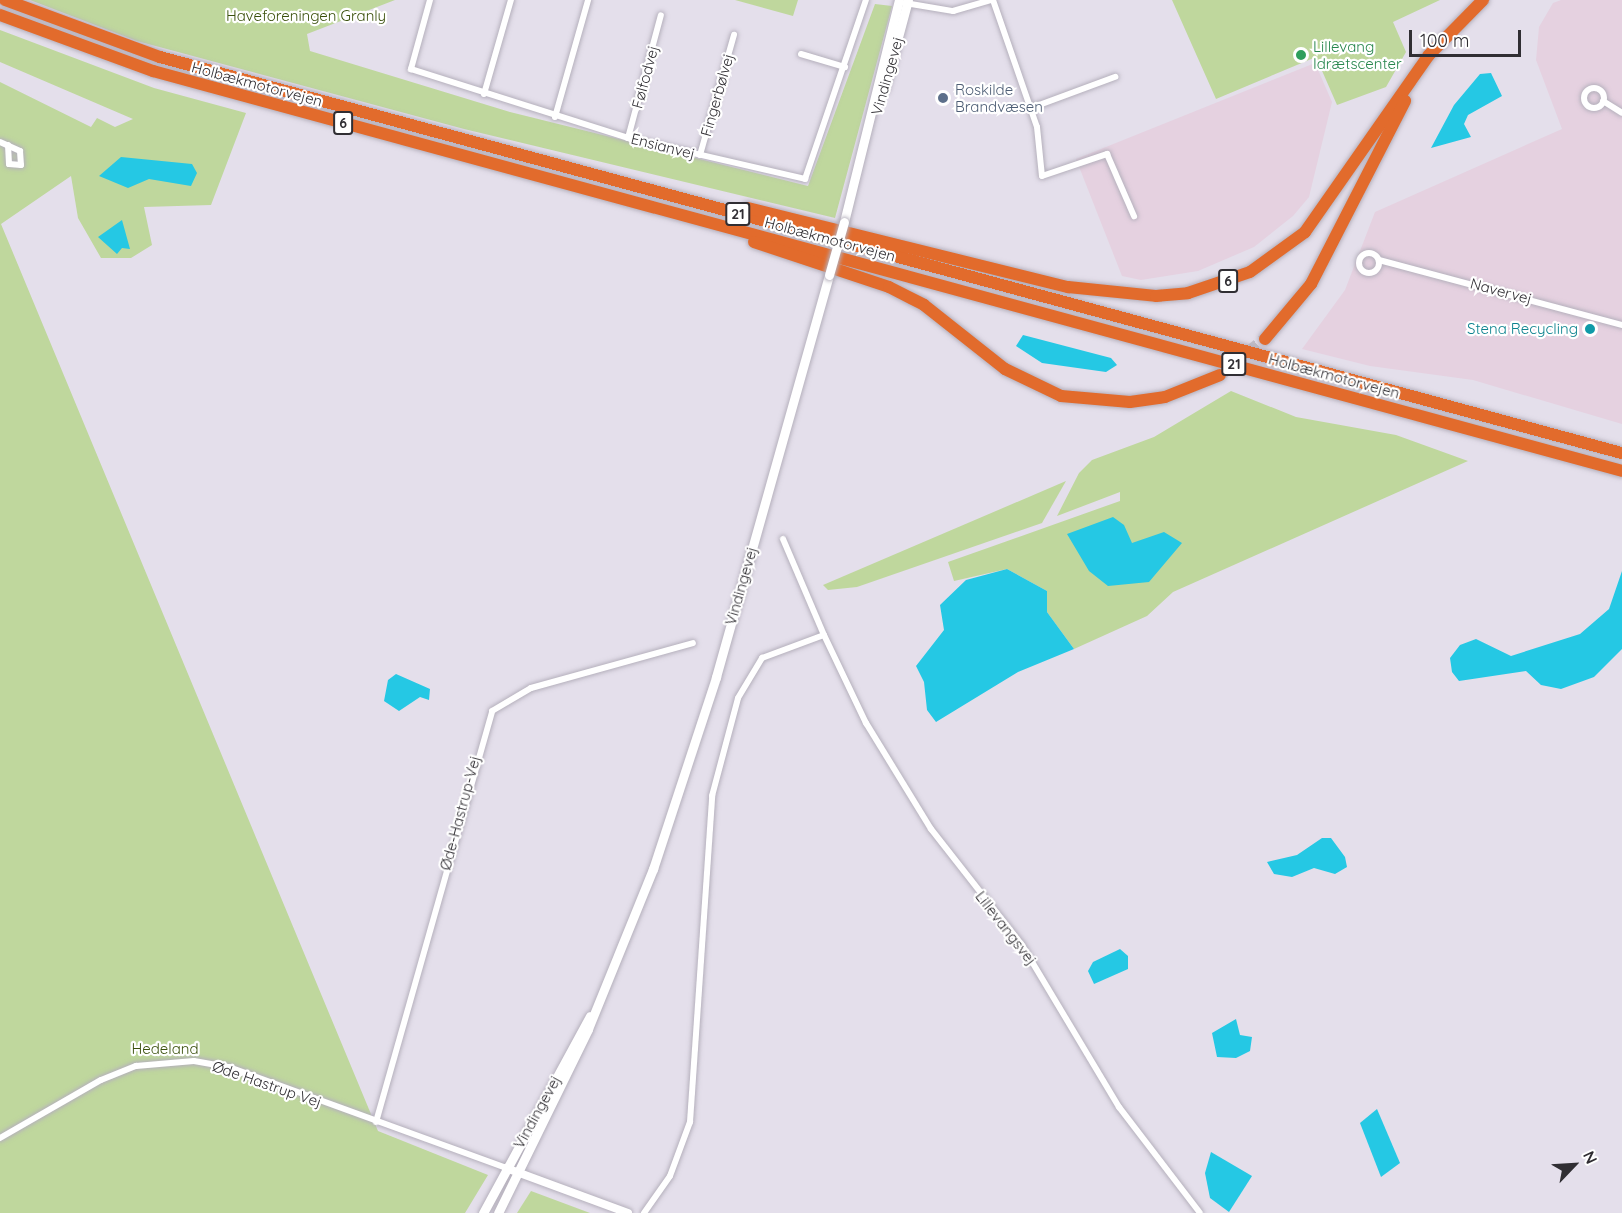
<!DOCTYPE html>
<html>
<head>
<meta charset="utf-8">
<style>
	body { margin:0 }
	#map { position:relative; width:1622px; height:1213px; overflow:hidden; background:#e4dfeb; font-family:Quicksand,sans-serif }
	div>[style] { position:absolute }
	.industrial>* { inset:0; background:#e5d1e0 }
	.green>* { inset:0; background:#bfd79d }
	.water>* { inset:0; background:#25c8e4 }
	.motorway-tunnel>* { height:12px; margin-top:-6px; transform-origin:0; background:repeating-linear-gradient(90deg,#c0bcc6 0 12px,transparent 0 18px) }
	.roads { filter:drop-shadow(0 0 2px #b5b0bc) drop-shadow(0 0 2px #b5b0bc) }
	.minor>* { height:6px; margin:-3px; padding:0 3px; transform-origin:3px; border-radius:3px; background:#fff }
	.minor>.ring { margin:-3px; padding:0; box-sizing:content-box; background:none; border:6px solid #fff; border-radius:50% }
	.tertiary>* { height:8px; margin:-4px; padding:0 4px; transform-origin:4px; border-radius:4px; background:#fff }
	.secondary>* { height:9px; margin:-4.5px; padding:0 4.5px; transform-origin:4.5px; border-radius:4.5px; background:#fff }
	.motorway>* { height:12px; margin:-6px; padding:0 6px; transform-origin:6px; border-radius:6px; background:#e26b2c }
	.bridges { filter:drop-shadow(0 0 2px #b5b0bc) drop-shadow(0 0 2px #b5b0bc) }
	.secondary-bridge>* { height:9px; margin:-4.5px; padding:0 4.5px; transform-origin:4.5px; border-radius:4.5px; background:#fff }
	.dots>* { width:16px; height:16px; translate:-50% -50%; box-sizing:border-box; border:3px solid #fff; border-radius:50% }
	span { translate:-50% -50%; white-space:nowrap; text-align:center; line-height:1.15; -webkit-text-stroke:4.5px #fff; paint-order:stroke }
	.shield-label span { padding:2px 4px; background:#fff; border:2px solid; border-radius:4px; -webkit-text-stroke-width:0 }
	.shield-label { font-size:14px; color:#302e33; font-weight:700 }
	.park-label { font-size:15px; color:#3a500c }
	.leisure-label { font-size:15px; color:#27864d }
	.left { translate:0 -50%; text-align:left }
	.street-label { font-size:15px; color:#302e33 }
	.service-label { font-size:15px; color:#4e5e75 }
	.culture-label { font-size:15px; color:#0d838f }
	.right { translate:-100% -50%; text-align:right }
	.north { position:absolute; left:1544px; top:1135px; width:60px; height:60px; -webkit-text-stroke:4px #fff; paint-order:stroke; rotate:65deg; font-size:16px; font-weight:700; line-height:24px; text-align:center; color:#302e33 }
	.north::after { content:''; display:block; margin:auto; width:21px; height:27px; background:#302e33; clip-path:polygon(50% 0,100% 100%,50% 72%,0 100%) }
	.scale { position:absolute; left:1409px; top:30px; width:112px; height:27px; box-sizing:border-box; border:3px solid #302e33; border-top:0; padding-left:8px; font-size:18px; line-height:21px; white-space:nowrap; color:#302e33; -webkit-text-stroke:4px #fff; paint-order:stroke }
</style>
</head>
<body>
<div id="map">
	<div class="industrial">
		<div style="clip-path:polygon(1561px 0,1622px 0,1622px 424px,1473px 380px,1370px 366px,1302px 349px,1345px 290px,1375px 212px,1562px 129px,1536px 60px,1539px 27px,1553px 3px)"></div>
		<div style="clip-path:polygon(1315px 63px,1332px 102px,1309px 197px,1293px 216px,1254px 247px,1198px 271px,1141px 280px,1122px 276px,1076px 159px)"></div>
	</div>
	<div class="green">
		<div style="clip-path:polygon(30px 0,395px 0,307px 34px,310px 51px,510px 112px,808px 186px,875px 4px,892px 6px,835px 218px,464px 129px,137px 41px)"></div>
		<div style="clip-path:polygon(735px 0,798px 0,793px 16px)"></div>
		<div style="clip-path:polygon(1172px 0,1440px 0,1393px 22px,1406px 52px,1386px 87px,1337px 105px,1316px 57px,1216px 99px)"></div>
		<div style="clip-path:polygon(0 30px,154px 88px,246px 113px,211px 205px,144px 207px,152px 245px,131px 258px,101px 258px,78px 218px,71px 176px,1px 224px,378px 1131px,488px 1175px,465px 1213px,0 1213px,0 82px,91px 127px,97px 118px,115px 127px,133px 119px,0 62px)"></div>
		<div style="clip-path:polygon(1231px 391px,1296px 417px,1396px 435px,1468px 461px,1173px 592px,1147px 616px,1074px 649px,1047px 612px,1047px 591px,1007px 569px,954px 581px,948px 562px,1120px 501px,1120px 492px,1057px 516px,1079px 473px,1092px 460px,1154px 437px)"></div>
		<div style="clip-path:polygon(1066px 481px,1042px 523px,857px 587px,828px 590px,823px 585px)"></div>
		<div style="clip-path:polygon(531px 1191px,590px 1213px,517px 1213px)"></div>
	</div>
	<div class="water">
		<div style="clip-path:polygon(1491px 73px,1502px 96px,1468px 115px,1464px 124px,1471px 137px,1431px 148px,1454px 105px,1480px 74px)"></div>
		<div style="clip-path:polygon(121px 157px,192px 164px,197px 173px,191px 186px,149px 179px,128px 188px,99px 176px)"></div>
		<div style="clip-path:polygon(122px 220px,130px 249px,122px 248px,117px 254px,98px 237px)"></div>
		<div style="clip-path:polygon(1023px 335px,1111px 358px,1117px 365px,1106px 372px,1042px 363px,1016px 346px)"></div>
		<div style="clip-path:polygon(1113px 517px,1124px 525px,1132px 543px,1164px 532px,1182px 543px,1149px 582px,1108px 586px,1089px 571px,1067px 534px)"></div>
		<div style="clip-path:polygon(1007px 569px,1047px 591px,1047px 612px,1074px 649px,1018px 672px,936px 722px,927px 710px,924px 682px,916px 666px,944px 630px,940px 605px,966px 580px)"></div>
		<div style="clip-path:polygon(1622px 571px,1622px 649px,1594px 677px,1561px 689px,1541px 685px,1526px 671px,1459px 681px,1452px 672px,1450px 658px,1460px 645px,1476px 639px,1511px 656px,1580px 634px,1609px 609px)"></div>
		<div style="clip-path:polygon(396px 674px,430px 689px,429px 700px,420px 697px,399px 711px,384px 701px,388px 680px)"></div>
		<div style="clip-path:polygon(1322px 838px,1331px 838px,1345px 857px,1347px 867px,1335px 874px,1314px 868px,1292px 877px,1274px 874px,1267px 862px,1297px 855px)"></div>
		<div style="clip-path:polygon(1120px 949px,1128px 956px,1128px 969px,1094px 984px,1088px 971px,1093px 962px)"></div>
		<div style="clip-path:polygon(1236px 1019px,1240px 1035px,1252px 1037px,1250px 1051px,1236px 1058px,1217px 1057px,1212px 1033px)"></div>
		<div style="clip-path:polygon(1377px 1109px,1400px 1163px,1381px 1177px,1360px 1123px)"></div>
		<div style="clip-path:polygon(1211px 1152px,1252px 1176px,1229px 1212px,1210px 1198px,1205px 1173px)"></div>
	</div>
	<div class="motorway-tunnel">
		<div style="left:1220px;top:375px;width:58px;rotate:-38.7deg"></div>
	</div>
	<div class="roads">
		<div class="minor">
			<div style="left:430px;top:0;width:72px;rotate:105.4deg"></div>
			<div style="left:411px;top:69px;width:228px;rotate:17.6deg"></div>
			<div style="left:628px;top:138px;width:182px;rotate:13deg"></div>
			<div style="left:805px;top:179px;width:189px;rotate:-71.2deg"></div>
			<div style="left:993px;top:0;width:134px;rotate:70.9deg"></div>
			<div style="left:1037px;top:127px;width:49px;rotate:84.2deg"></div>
			<div style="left:1042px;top:176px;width:69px;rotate:-18.7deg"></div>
			<div style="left:1107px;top:154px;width:68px;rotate:66.5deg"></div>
			<div style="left:905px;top:3px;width:49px;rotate:9.5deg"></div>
			<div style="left:953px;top:11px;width:40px;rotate:-16deg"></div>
			<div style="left:801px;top:54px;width:46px;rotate:16.5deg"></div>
			<div class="ring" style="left:1584px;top:88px;width:14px;height:14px"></div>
			<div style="left:484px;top:94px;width:98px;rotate:-74deg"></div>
			<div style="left:1603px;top:101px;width:22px;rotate:32deg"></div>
			<div style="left:1031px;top:108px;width:90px;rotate:-20.3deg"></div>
			<div style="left:555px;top:117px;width:122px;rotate:-74.2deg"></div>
			<div style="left:628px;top:138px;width:127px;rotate:-75deg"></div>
			<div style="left:0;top:142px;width:22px;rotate:24deg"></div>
			<div style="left:20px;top:151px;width:14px;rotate:86deg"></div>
			<div style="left:21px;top:165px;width:12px;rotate:-175deg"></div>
			<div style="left:9px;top:164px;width:19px;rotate:-93deg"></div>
			<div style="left:700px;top:155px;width:125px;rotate:-74.2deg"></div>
			<div class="ring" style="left:1359px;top:253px;width:14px;height:14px"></div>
			<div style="left:1379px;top:260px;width:252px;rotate:15deg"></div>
			<div style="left:783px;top:539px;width:104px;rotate:66.9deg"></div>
			<div style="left:376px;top:1122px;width:427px;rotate:-74.2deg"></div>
			<div style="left:492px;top:711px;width:45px;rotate:-30.5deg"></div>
			<div style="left:531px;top:688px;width:168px;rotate:-15.5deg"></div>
			<div style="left:0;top:1138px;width:116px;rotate:-29.9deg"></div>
			<div style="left:101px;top:1080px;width:38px;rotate:-22deg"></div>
			<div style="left:136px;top:1066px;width:58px;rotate:-4.9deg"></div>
			<div style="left:194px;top:1061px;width:36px;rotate:10deg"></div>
			<div style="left:229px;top:1067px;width:295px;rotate:20deg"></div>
			<div style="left:644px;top:1213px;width:45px;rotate:-54.9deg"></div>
			<div style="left:670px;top:1176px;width:58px;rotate:-69.7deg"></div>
			<div style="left:690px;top:1122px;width:327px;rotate:-86.1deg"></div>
			<div style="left:712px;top:796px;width:101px;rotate:-75.1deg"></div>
			<div style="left:738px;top:698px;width:47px;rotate:-59deg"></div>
			<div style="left:762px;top:658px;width:66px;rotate:-20.4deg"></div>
			<div style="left:824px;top:635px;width:98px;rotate:64.5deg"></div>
			<div style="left:866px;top:723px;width:124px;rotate:58.5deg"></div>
			<div style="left:931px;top:829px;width:147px;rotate:51.9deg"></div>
			<div style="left:1022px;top:945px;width:189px;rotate:59.1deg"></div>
			<div style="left:1119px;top:1107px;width:133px;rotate:52.6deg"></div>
		</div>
		<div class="tertiary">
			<div style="left:506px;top:1168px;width:130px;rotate:20.2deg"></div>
		</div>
		<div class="secondary">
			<div style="left:884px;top:89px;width:92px;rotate:-74.9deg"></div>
			<div style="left:844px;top:222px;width:229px;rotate:-76.1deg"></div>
			<div style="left:483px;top:1213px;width:224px;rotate:-61.5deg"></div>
			<div style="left:498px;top:1213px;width:205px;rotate:-63.9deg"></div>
			<div style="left:588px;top:1029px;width:173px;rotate:-67.9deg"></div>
			<div style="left:653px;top:869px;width:202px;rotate:-71.8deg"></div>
			<div style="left:716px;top:677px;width:418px;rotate:-74.3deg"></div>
		</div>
		<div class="motorway">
			<div style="left:5px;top:0;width:165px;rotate:20.2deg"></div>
			<div style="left:160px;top:57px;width:1515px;rotate:15.16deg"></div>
			<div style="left:0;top:15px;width:163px;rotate:20.1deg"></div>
			<div style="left:153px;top:71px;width:1522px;rotate:15.23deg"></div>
			<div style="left:748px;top:208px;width:330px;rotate:13.9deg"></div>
			<div style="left:1068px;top:287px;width:88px;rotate:5.8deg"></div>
			<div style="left:1156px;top:296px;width:32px;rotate:-5deg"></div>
			<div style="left:1188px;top:293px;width:65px;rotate:-18.7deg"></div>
			<div style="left:1250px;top:272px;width:68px;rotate:-36deg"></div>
			<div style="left:1305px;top:232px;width:216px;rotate:-55deg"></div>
			<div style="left:1429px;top:55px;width:77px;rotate:-45.5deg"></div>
			<div style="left:754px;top:242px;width:142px;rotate:18.4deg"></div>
			<div style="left:889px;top:287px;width:39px;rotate:27deg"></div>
			<div style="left:924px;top:305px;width:103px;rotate:38.3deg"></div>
			<div style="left:1005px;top:369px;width:62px;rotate:25.7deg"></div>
			<div style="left:1061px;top:396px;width:69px;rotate:5deg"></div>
			<div style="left:1130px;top:402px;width:35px;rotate:-8deg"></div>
			<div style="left:1165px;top:397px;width:59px;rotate:-21.8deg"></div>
			<div style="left:1265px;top:339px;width:72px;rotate:-50.1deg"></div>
			<div style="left:1311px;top:284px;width:206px;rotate:-62.8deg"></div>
		</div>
	</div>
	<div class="bridges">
		<div class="secondary-bridge">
			<div style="left:829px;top:275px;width:55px;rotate:-74.2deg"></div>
		</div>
	</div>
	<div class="dots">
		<div style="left:1301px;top:55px;background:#2e9e5b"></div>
		<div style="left:943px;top:98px;background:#5c6f8a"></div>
		<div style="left:1590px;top:329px;background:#0f9aa8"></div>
	</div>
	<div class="shield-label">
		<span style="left:343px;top:123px">6</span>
		<span style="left:738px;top:214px">21</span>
		<span style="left:1228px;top:281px">6</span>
		<span style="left:1234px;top:364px">21</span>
	</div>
	<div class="park-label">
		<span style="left:306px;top:16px">Haveforeningen Granly</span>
		<span style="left:165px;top:1049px">Hedeland</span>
	</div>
	<div class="leisure-label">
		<span class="left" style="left:1313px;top:55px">Lillevang<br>Idrætscenter</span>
	</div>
	<div class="street-label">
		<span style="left:887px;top:76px;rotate:-74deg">Vindingevej</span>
		<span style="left:645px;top:77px;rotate:-75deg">Følfodvej</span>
		<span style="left:257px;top:84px;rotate:15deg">Holbækmotorvejen</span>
		<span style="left:717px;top:95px;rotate:-74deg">Fingerbølvej</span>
		<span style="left:663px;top:146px;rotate:14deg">Ensianvej</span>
		<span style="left:830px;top:239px;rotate:15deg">Holbækmotorvejen</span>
		<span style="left:1501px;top:291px;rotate:15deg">Navervej</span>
		<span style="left:1334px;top:376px;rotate:15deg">Holbækmotorvejen</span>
		<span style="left:741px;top:586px;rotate:-74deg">Vindingevej</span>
		<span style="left:460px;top:813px;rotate:-75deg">Øde-Hastrup-Vej</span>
		<span style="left:1006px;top:928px;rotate:52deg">Lillevangsvej</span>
		<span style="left:267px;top:1084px;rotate:19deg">Øde Hastrup Vej</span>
		<span style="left:537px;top:1112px;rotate:-61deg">Vindingevej</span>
	</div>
	<div class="service-label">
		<span class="left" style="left:955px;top:98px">Roskilde<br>Brandvæsen</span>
	</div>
	<div class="culture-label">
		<span class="right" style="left:1578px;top:329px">Stena Recycling</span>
	</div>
	<div class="north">N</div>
	<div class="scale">100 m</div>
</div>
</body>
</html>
